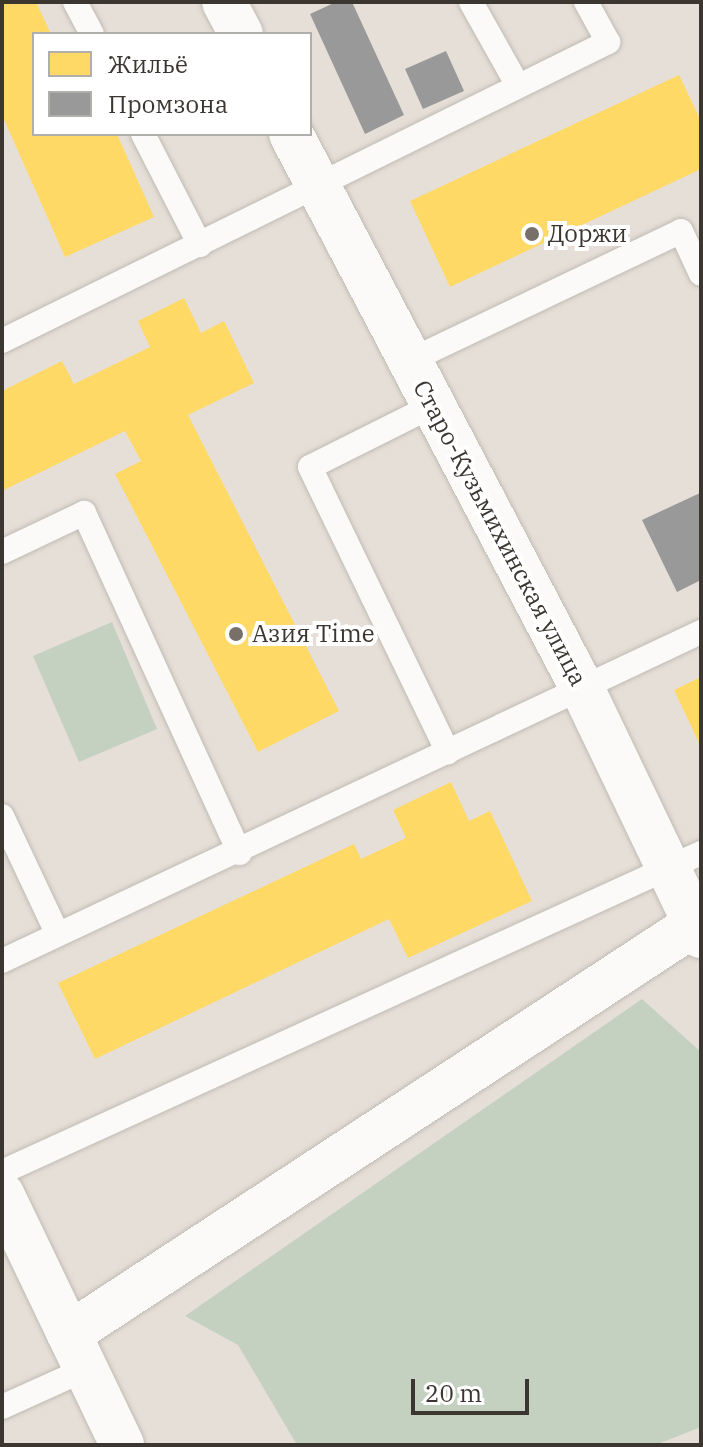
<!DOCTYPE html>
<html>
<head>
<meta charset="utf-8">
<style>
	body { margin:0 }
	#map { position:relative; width:703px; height:1447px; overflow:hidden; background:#e6dfd7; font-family:"IBM Plex Serif",serif }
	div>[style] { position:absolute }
	.green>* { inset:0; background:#c4d1c0 }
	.homes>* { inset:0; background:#ffd966 }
	.industry>* { inset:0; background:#999 }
	.roads { filter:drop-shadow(0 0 2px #c0bbb4) drop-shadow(0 0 2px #c0bbb4) }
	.lane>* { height:24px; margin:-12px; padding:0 12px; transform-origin:12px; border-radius:12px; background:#fbfaf9 }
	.street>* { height:44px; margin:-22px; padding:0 22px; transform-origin:22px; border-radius:22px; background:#fbfaf9 }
	.secondary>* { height:44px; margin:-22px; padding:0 22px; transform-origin:22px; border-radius:22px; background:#fbfaf9 }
	.dots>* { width:22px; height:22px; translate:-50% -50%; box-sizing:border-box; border:4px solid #fff; border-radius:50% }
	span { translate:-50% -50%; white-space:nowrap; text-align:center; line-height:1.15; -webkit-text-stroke:8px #fff; paint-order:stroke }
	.poi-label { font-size:24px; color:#3b3630 }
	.left { translate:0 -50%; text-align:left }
	.street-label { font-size:24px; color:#3b3630 }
	.frame { position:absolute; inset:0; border:4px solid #3b3630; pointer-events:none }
	.legend { position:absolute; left:32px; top:32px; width:280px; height:104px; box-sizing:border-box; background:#fff; border:2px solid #b1afac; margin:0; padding:10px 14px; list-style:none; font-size:24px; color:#3b3630 }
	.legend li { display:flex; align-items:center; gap:16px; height:40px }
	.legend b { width:40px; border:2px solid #b1afac }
	.scale { position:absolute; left:411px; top:1379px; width:118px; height:36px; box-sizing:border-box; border:4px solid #3b3630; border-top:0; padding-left:10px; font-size:24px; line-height:28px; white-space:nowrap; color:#3b3630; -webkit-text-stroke:6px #fff; paint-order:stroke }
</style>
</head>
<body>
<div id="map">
	<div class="green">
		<div style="clip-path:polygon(112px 622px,157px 729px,79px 762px,33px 656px)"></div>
		<div style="clip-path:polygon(642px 999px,701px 1052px,701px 1427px,655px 1445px,297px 1445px,238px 1345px,185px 1316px)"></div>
	</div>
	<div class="homes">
		<div style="clip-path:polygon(2px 2px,36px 2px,51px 34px,34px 34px,34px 134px,117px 134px,154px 217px,65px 257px,2px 115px)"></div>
		<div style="clip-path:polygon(679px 75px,701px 121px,701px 169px,450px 287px,410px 201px)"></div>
		<div style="clip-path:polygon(184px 298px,201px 333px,224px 321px,254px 383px,188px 415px,339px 711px,258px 752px,115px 474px,141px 461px,125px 431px,2px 491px,2px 391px,62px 361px,74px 384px,150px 347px,138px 321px)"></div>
		<div style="clip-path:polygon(701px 677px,701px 747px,674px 690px)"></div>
		<div style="clip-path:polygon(451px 782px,469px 821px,490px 811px,532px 901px,408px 958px,389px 919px,95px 1059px,58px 983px,354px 844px,361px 859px,406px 838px,393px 810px)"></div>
	</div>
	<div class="industry">
		<div style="clip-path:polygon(336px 2px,352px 2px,404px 115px,365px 134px,310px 14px)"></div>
		<div style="clip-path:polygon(446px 51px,464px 91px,423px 109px,405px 69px)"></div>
		<div style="clip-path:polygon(700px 493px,701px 580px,677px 592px,642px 520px)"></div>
	</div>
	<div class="roads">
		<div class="lane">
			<div style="left:75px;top:2px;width:36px;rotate:62deg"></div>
			<div style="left:471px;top:2px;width:94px;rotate:60.7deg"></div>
			<div style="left:143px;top:134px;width:125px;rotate:62.8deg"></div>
			<div style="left:2px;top:341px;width:676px;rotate:-26.26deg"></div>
			<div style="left:608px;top:42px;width:46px;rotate:-118.8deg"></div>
			<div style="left:409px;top:361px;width:301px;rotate:-25.5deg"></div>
			<div style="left:681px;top:231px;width:47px;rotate:65.1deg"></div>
			<div style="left:430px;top:407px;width:134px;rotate:153.4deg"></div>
			<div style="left:310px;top:467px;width:317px;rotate:64.2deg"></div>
			<div style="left:2px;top:552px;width:91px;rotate:-25.4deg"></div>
			<div style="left:84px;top:513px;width:374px;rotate:65.4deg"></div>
			<div style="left:2px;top:816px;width:129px;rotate:64.8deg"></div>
			<div style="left:2px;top:961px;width:773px;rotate:-25.21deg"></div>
			<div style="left:2px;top:1172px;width:768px;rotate:-24.53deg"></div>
			<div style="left:2px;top:1407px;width:92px;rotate:-24.3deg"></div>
		</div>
		<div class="street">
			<div style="left:2px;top:1194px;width:278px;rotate:64.4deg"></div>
			<div style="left:69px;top:1334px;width:748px;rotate:-33.22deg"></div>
		</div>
		<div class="secondary">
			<div style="left:224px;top:2px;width:36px;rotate:62deg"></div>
			<div style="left:291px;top:134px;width:628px;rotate:62.29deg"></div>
			<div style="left:583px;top:690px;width:273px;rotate:64.4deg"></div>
		</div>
	</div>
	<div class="dots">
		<div style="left:532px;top:234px;background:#77716a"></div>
		<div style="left:236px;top:634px;background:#77716a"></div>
	</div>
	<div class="poi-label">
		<span class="left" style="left:548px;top:234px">Доржи</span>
		<span class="left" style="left:252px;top:634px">Азия Time</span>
	</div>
	<div class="street-label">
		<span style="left:500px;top:533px;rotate:62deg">Старо-Кузьмихинская улица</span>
	</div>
	<div class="frame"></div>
	<ul class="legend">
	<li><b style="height:22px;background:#ffd966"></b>Жильё</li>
	<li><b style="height:22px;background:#999"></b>Промзона</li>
	</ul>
	<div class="scale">20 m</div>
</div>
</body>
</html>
